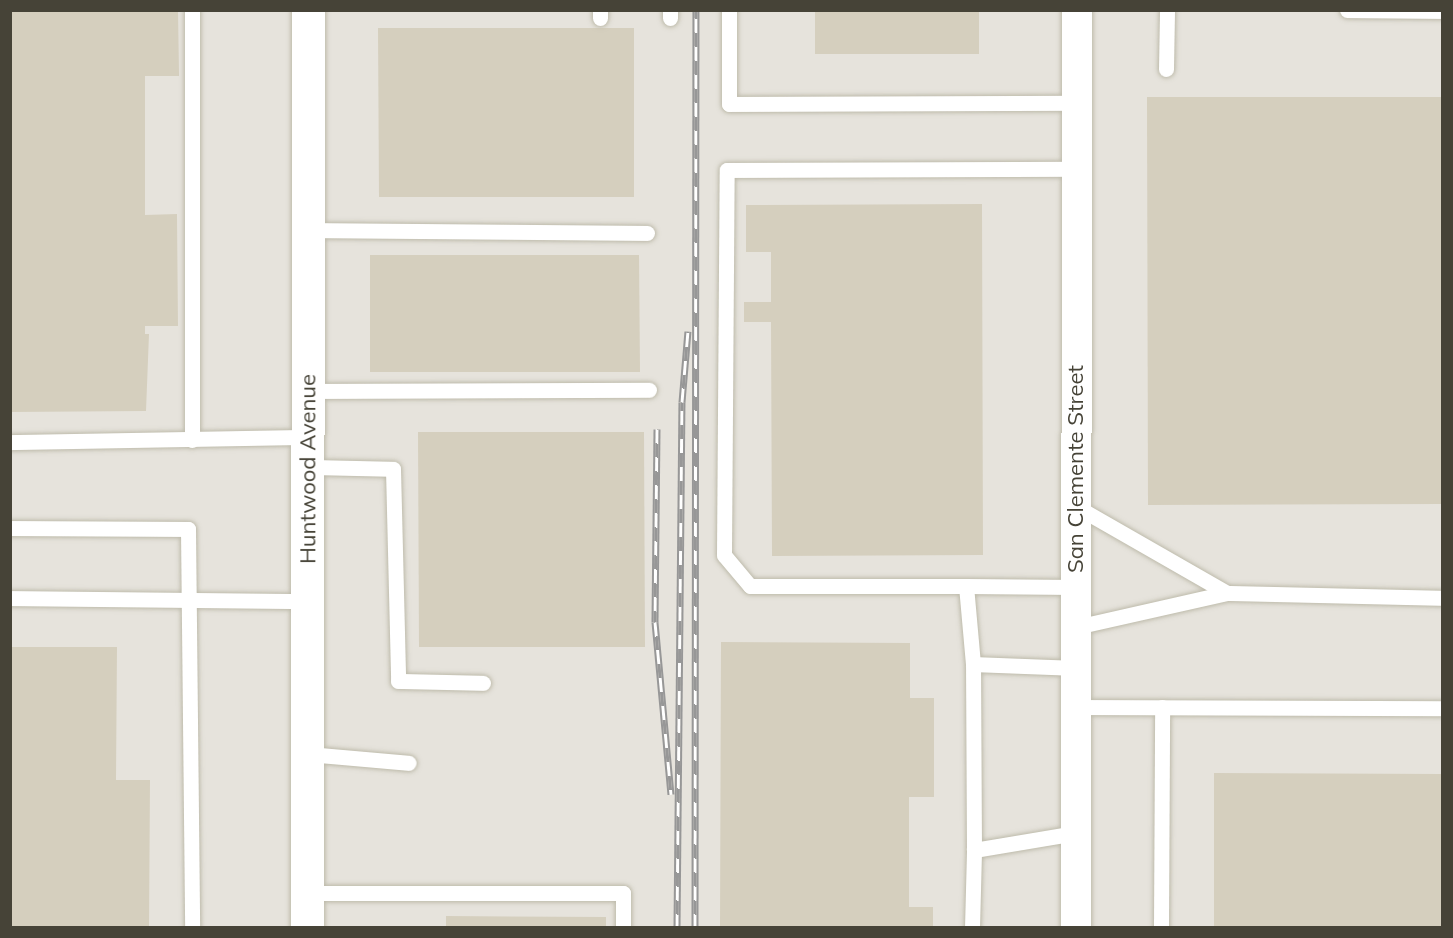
<!DOCTYPE html>
<html>
<head>
<meta charset="utf-8">
<style>
	body { margin:0 }
	#map { position:relative; width:1453px; height:938px; overflow:hidden; background:#f3f2e8; font-family:Mulish,sans-serif }
	div>[style] { position:absolute }
	.industrial>* { inset:0; background:#e6e3dc }
	.building>* { inset:0; background:#d5cfbe }
	.roads { filter:drop-shadow(0 0 2px #bebbab) drop-shadow(0 0 2px #bebbab) }
	.service>* { height:15px; margin:-7.5px; padding:0 7.5px; transform-origin:7.5px; border-radius:7.5px; background:#fff }
	.minor>* { height:30px; margin:-15px; padding:0 15px; transform-origin:15px; border-radius:15px; background:#fff }
	.tertiary>* { height:33px; margin:-16.5px; padding:0 16.5px; transform-origin:16.5px; border-radius:16.5px; background:#fff }
	.rail>* { height:7px; margin-top:-3.5px; transform-origin:0; background:repeating-linear-gradient(90deg,#fff 0 14px,#979797 0 28px); box-sizing:border-box; border-block:2px solid #979797 }
	span { translate:-50% -50%; white-space:nowrap; text-align:center; line-height:1.15; -webkit-text-stroke:4.5px #fff; paint-order:stroke }
	.street-label { font-size:22px; color:#464337 }
	.frame { position:absolute; inset:0; border:12px solid #464337; pointer-events:none }
</style>
</head>
<body>
<div id="map">
	<div class="industrial">
		<div style="clip-path:polygon(11px 11px,1442px 11px,1442px 927px,11px 927px)"></div>
	</div>
	<div class="building">
		<div style="clip-path:polygon(10px 10px,178px 10px,179px 76px,145px 76px,145px 215px,177px 214px,178px 326px,145px 326px,145px 334px,149px 334px,146px 411px,10px 412px)"></div>
		<div style="clip-path:polygon(815px 10px,979px 10px,979px 54px,815px 54px)"></div>
		<div style="clip-path:polygon(378px 28px,634px 28px,634px 197px,379px 197px)"></div>
		<div style="clip-path:polygon(1147px 97px,1442px 97px,1442px 504px,1148px 505px)"></div>
		<div style="clip-path:polygon(982px 204px,983px 555px,772px 556px,771px 322px,744px 322px,744px 302px,771px 302px,771px 252px,746px 252px,746px 205px)"></div>
		<div style="clip-path:polygon(370px 255px,639px 255px,640px 372px,370px 372px)"></div>
		<div style="clip-path:polygon(418px 432px,644px 432px,645px 647px,419px 647px)"></div>
		<div style="clip-path:polygon(721px 642px,910px 643px,910px 698px,934px 698px,934px 797px,909px 797px,909px 907px,933px 907px,933px 928px,720px 928px)"></div>
		<div style="clip-path:polygon(10px 647px,117px 647px,116px 780px,150px 780px,149px 928px,10px 928px)"></div>
		<div style="clip-path:polygon(1214px 773px,1442px 774px,1442px 928px,1214px 928px)"></div>
		<div style="clip-path:polygon(446px 916px,606px 917px,606px 928px,446px 928px)"></div>
	</div>
	<div class="roads">
		<div class="service">
			<div style="left:600px;top:10px;width:8px;rotate:90deg"></div>
			<div style="left:670px;top:10px;width:8px;rotate:90deg"></div>
			<div style="left:729px;top:10px;width:94px;rotate:90deg"></div>
			<div style="left:729px;top:104px;width:348px;rotate:-0.2deg"></div>
			<div style="left:1347px;top:10px;width:95px;rotate:0.6deg"></div>
			<div style="left:1166px;top:69px;width:59px;rotate:-89deg"></div>
			<div style="left:308px;top:230px;width:339px;rotate:0.5deg"></div>
			<div style="left:308px;top:391px;width:341px;rotate:-0.2deg"></div>
			<div style="left:192px;top:440px;width:430px;rotate:-90deg"></div>
			<div style="left:10px;top:442px;width:298px;rotate:-1deg"></div>
			<div style="left:308px;top:467px;width:85px;rotate:1.3deg"></div>
			<div style="left:393px;top:469px;width:212px;rotate:88.6deg"></div>
			<div style="left:398px;top:681px;width:85px;rotate:1.3deg"></div>
			<div style="left:1077px;top:507px;width:173px;rotate:29.8deg"></div>
			<div style="left:10px;top:528px;width:178px;rotate:0.3deg"></div>
			<div style="left:188px;top:529px;width:399px;rotate:89.4deg"></div>
			<div style="left:966px;top:586px;width:110px;rotate:0.5deg"></div>
			<div style="left:10px;top:598px;width:297px;rotate:0.6deg"></div>
			<div style="left:1076px;top:627px;width:155px;rotate:-12.7deg"></div>
			<div style="left:1227px;top:593px;width:215px;rotate:1.3deg"></div>
			<div style="left:973px;top:664px;width:78px;rotate:-95.1deg"></div>
			<div style="left:966px;top:586px;width:216px;rotate:180deg"></div>
			<div style="left:750px;top:586px;width:40px;rotate:-130deg"></div>
			<div style="left:724px;top:555px;width:385px;rotate:-89.6deg"></div>
			<div style="left:727px;top:170px;width:350px;rotate:-0.2deg"></div>
			<div style="left:1076px;top:707px;width:366px;rotate:0.2deg"></div>
			<div style="left:307px;top:754px;width:102px;rotate:5deg"></div>
			<div style="left:974px;top:850px;width:186px;rotate:-90.3deg"></div>
			<div style="left:973px;top:664px;width:103px;rotate:2.2deg"></div>
			<div style="left:307px;top:893px;width:316px"></div>
			<div style="left:623px;top:893px;width:35px;rotate:90deg"></div>
			<div style="left:972px;top:928px;width:78px;rotate:-88.5deg"></div>
			<div style="left:974px;top:850px;width:103px;rotate:-9.5deg"></div>
			<div style="left:1161px;top:928px;width:221px;rotate:-89.7deg"></div>
		</div>
		<div class="minor">
			<div style="left:1076px;top:928px;width:918px;rotate:-89.94deg"></div>
		</div>
		<div class="tertiary">
			<div style="left:307px;top:928px;width:918px;rotate:-89.94deg"></div>
		</div>
	</div>
	<div class="rail">
		<div style="left:657px;top:429px;width:193px;rotate:90.6deg"></div>
		<div style="left:655px;top:622px;width:173px;rotate:84.7deg"></div>
		<div style="left:677px;top:928px;width:526px;rotate:-89.46deg"></div>
		<div style="left:682px;top:402px;width:71px;rotate:-85.2deg"></div>
		<div style="left:695px;top:928px;width:918px;rotate:-89.94deg"></div>
	</div>
	<div class="street-label">
		<span style="left:308px;top:469px;rotate:-90deg">Huntwood Avenue</span>
		<span style="left:1076px;top:469px;rotate:-90deg">San Clemente Street</span>
	</div>
	<div class="frame"></div>
</div>
</body>
</html>
